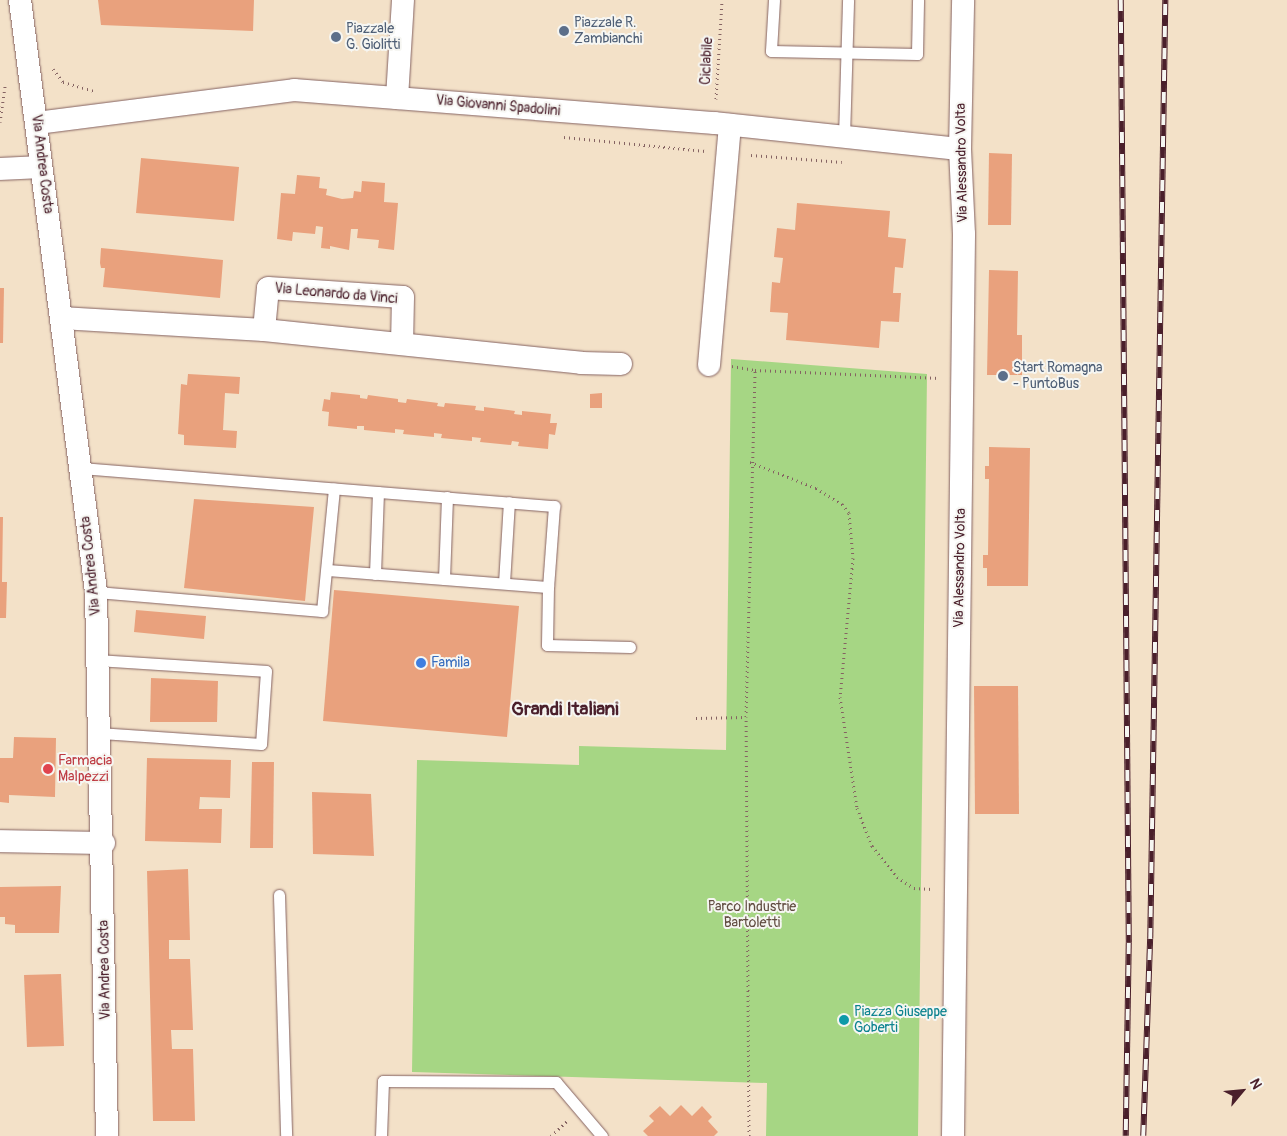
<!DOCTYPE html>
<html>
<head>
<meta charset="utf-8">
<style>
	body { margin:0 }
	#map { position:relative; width:1287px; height:1136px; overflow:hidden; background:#f3e1c8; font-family:Pangolin,sans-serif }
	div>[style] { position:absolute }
	.green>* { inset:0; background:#a6d684 }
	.building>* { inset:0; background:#e9a17d }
	.path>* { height:3px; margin-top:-1.5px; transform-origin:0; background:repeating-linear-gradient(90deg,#856362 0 1px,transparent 0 5px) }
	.roads { filter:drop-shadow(0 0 1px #856362) drop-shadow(0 0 1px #856362) }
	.service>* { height:11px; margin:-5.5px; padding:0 5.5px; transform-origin:5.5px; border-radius:5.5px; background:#fff }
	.minor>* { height:22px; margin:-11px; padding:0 11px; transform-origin:11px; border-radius:11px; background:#fff }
	.rail>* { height:5.5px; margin-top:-2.75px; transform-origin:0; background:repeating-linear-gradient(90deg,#f6f6f2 0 11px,#4a1f2b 0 22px); box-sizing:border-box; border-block:1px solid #4a1f2b }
	.dots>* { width:14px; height:14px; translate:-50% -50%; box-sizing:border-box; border:2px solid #f6f6f2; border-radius:50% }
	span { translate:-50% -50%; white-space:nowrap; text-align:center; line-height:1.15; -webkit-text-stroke:4px #f6f6f2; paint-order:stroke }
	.service-label { font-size:14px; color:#4e5e75 }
	.left { translate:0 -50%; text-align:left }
	.street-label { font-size:14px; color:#4a1f2b }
	.shop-label { font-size:14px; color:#366cbe }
	.health-label { font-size:14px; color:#be3a42 }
	.park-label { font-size:14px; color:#614d41 }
	.culture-label { font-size:14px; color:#0d838f }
	.district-label { font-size:19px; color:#4a1f2b; font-weight:700 }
	.north { position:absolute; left:1217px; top:1066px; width:50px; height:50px; -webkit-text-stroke:4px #f6f6f2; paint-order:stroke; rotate:62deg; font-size:14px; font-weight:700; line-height:20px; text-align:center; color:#4a1f2b }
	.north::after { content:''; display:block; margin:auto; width:18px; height:22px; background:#4a1f2b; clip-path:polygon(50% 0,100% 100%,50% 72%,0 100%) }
</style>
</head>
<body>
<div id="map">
	<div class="green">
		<div style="clip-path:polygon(731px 359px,927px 374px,918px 1136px,766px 1136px,767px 1083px,412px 1072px,417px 760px,579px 765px,579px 746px,726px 750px)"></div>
	</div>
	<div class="building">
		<div style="clip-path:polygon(98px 0,254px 0,253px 31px,101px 25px)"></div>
		<div style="clip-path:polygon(989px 153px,1012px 154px,1011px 225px,988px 225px)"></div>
		<div style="clip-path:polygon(141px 158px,239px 167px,234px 221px,136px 213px)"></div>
		<div style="clip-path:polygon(297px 175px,320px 177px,319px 188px,327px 189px,326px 195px,342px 199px,353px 198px,354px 191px,361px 192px,362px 181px,385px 183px,384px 202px,398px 203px,394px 250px,378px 248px,379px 240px,357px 238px,358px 229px,351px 229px,349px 250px,330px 246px,330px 249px,321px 248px,323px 227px,316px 226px,315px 234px,293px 232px,292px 241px,277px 239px,281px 193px,295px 194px)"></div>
		<div style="clip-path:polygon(797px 203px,890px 211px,888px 237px,906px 239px,903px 268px,895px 267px,893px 293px,901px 293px,899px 322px,881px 321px,879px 348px,786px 340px,788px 313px,770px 312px,772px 282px,780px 283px,783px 258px,774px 257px,777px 228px,795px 230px)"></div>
		<div style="clip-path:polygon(101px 248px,223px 260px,220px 298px,103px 287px,105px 268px,101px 268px,100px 263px)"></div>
		<div style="clip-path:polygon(989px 270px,1018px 271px,1017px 335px,1022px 335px,1022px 375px,987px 375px)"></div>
		<div style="clip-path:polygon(0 288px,4px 288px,3px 343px,0 343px)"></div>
		<div style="clip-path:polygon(188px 374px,240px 377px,239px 394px,225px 393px,223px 430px,237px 431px,236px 448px,184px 445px,184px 435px,178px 434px,181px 384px,187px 385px)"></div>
		<div style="clip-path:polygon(331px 392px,360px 395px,360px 398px,367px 399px,368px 395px,398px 399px,398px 402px,406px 403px,407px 399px,438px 403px,437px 406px,444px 407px,445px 403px,476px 406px,475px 410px,484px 411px,484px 407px,515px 411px,514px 414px,522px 415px,522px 411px,551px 414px,550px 423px,557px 423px,555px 435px,549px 434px,548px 449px,518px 446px,519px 442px,512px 441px,511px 445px,480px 442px,481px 438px,472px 437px,472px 441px,441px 438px,442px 434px,434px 433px,434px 437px,403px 434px,404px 430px,395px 429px,395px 433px,364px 430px,364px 426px,357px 426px,357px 429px,328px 426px,329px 412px,322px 411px,324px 399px,330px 400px)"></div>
		<div style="clip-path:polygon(602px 393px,602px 408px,590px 408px,590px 394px)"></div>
		<div style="clip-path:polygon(989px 447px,1030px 448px,1028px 586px,987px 586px,987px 568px,983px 568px,983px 555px,988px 555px,989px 479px,985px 479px,985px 466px,989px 466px)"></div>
		<div style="clip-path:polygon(194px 499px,314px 507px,305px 601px,184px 588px)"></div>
		<div style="clip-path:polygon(0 517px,3px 517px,2px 582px,7px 582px,6px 618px,0 618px)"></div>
		<div style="clip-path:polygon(334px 590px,519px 606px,507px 737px,323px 721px)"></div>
		<div style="clip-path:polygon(136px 610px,206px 616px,204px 639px,134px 632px)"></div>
		<div style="clip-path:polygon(151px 678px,218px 681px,217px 722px,150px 722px)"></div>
		<div style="clip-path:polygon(974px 686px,1018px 686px,1019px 814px,975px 814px)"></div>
		<div style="clip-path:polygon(14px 737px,56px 738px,55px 797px,9px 795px,9px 803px,0 802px,0 758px,13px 758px)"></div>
		<div style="clip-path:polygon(147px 758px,231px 760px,230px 798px,200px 797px,199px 809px,222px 809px,221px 843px,145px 841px)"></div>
		<div style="clip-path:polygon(252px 762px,274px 762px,273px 848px,250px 848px)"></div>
		<div style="clip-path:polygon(312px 792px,371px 794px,374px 856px,313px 854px)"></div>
		<div style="clip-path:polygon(188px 869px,190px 940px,169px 940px,169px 959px,190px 959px,193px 1030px,171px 1030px,172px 1049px,193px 1049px,195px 1121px,153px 1121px,147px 871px)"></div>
		<div style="clip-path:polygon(61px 886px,59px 933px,15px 933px,15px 925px,5px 924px,5px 917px,0 917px,0 887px)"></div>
		<div style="clip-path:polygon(61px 974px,64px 1046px,27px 1047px,24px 975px)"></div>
		<div style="clip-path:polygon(681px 1105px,692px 1116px,702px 1106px,712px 1117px,708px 1121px,718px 1132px,714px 1136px,648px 1136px,643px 1131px,654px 1121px,649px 1116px,660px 1106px,670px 1116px)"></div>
	</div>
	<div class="path">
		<div style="left:53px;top:69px;width:16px;rotate:52deg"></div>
		<div style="left:63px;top:82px;width:32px;rotate:16deg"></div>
		<div style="left:716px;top:99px;width:99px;rotate:-86.5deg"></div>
		<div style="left:0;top:122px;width:36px;rotate:-82deg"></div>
		<div style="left:564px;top:137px;width:142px;rotate:5.7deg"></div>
		<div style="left:751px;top:155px;width:91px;rotate:4.4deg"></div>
		<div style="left:732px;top:366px;width:23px;rotate:10deg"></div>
		<div style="left:755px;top:370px;width:185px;rotate:2.5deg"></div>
		<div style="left:750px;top:462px;width:71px;rotate:21.5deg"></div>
		<div style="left:816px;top:488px;width:31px;rotate:32deg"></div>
		<div style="left:842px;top:504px;width:11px;rotate:52deg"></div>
		<div style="left:849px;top:513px;width:45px;rotate:84.9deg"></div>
		<div style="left:853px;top:558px;width:140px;rotate:95.3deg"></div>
		<div style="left:840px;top:697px;width:112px;rotate:81.3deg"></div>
		<div style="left:857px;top:808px;width:41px;rotate:68.5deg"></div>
		<div style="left:872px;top:846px;width:40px;rotate:51deg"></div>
		<div style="left:897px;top:877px;width:20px;rotate:33deg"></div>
		<div style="left:914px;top:888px;width:18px;rotate:3deg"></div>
		<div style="left:696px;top:718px;width:50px;rotate:-1.1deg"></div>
		<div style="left:551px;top:1136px;width:22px;rotate:-43deg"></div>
		<div style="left:749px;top:1136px;width:419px;rotate:-90.4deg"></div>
		<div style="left:746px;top:717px;width:347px;rotate:-88.5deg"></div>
	</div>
	<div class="roads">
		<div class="service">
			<div style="left:774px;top:0;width:51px;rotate:93.4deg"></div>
			<div style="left:771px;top:51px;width:146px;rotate:1.2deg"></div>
			<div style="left:917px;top:54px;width:54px;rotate:-88.9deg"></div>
			<div style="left:844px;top:137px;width:137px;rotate:-88.3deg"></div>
			<div style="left:80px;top:468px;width:476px;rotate:4.6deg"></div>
			<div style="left:554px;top:506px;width:81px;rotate:94.2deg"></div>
			<div style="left:548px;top:587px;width:222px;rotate:-175.6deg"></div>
			<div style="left:375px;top:574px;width:82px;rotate:-87.9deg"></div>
			<div style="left:444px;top:579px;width:82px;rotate:-87.9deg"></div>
			<div style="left:504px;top:583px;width:81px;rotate:-86.5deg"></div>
			<div style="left:548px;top:587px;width:58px;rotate:91deg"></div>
			<div style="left:547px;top:645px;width:83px;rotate:1.4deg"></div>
			<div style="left:96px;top:592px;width:227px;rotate:4.8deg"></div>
			<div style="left:322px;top:611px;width:123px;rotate:-84.4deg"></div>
			<div style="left:98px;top:660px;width:168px;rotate:3.7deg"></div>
			<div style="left:266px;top:671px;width:73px;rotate:93.9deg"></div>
			<div style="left:261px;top:744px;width:160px;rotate:-176.1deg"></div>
			<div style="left:279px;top:895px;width:241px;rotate:88.3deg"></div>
			<div style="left:381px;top:1136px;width:55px;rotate:-87.9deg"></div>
			<div style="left:383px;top:1081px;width:173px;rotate:0.3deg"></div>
			<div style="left:556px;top:1082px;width:71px;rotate:49.6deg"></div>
		</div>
		<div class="minor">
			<div style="left:20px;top:0;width:597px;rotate:82.68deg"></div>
			<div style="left:96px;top:592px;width:544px;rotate:88.84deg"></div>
			<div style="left:397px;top:98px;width:98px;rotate:-86.5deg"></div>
			<div style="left:37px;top:123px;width:259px;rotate:-7.3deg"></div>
			<div style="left:294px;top:90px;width:422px;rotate:4.5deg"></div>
			<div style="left:715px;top:123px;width:246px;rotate:6.1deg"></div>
			<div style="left:0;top:169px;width:41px;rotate:-2.8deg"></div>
			<div style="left:61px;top:318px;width:203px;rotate:3.4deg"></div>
			<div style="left:264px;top:330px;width:319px;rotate:5.9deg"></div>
			<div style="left:581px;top:363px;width:40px;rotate:1.4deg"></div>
			<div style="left:264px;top:330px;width:42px;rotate:-84.6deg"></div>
			<div style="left:268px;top:288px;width:135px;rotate:3.8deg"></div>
			<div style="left:403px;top:297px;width:47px;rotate:91.2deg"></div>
			<div style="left:709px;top:365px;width:241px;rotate:-85deg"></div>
			<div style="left:0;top:841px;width:104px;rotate:1.1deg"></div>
			<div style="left:953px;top:1136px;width:902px;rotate:-89.3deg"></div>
			<div style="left:964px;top:234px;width:85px;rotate:-92.7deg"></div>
			<div style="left:960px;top:149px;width:149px;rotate:-88.8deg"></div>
		</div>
	</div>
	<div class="rail">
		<div style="left:1121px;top:0;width:943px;rotate:89.51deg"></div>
		<div style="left:1129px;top:943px;width:193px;rotate:90.9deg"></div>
		<div style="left:1143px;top:1136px;width:197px;rotate:-88deg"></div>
		<div style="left:1150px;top:939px;width:939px;rotate:-89.08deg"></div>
	</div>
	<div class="dots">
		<div style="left:564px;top:31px;background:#5c6f8a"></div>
		<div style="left:336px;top:37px;background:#5c6f8a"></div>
		<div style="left:1003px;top:376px;background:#5c6f8a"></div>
		<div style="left:421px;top:663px;background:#3f7fe0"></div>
		<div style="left:48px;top:769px;background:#e0444e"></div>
		<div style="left:844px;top:1020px;background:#0f9aa8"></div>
	</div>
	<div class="service-label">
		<span class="left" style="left:574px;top:31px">Piazzale R.<br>Zambianchi</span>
		<span class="left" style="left:346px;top:37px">Piazzale<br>G. Giolitti</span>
		<span class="left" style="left:1013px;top:376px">Start Romagna<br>- PuntoBus</span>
	</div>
	<div class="street-label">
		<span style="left:707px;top:61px;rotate:-87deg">Ciclabile</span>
		<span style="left:498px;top:106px;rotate:5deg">Via Giovanni Spadolini</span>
		<span style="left:962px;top:163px;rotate:-91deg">Via Alessandro Volta</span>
		<span style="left:42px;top:164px;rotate:83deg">Via Andrea Costa</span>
		<span style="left:336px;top:294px;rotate:5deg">Via Leonardo da Vinci</span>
		<span style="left:91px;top:566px;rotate:-96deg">Via Andrea Costa</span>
		<span style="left:960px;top:568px;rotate:-89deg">Via Alessandro Volta</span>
		<span style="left:105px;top:970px;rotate:-91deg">Via Andrea Costa</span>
	</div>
	<div class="shop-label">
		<span class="left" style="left:431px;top:663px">Famila</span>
	</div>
	<div class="health-label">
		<span class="left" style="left:58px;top:769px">Farmacia<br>Malpezzi</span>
	</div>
	<div class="park-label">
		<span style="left:752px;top:915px">Parco Industrie<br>Bartoletti</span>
	</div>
	<div class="culture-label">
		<span class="left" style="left:854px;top:1020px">Piazza Giuseppe<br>Goberti</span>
	</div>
	<div class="district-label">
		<span style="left:565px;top:710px">Grandi Italiani</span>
	</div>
	<div class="north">N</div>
</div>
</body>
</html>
